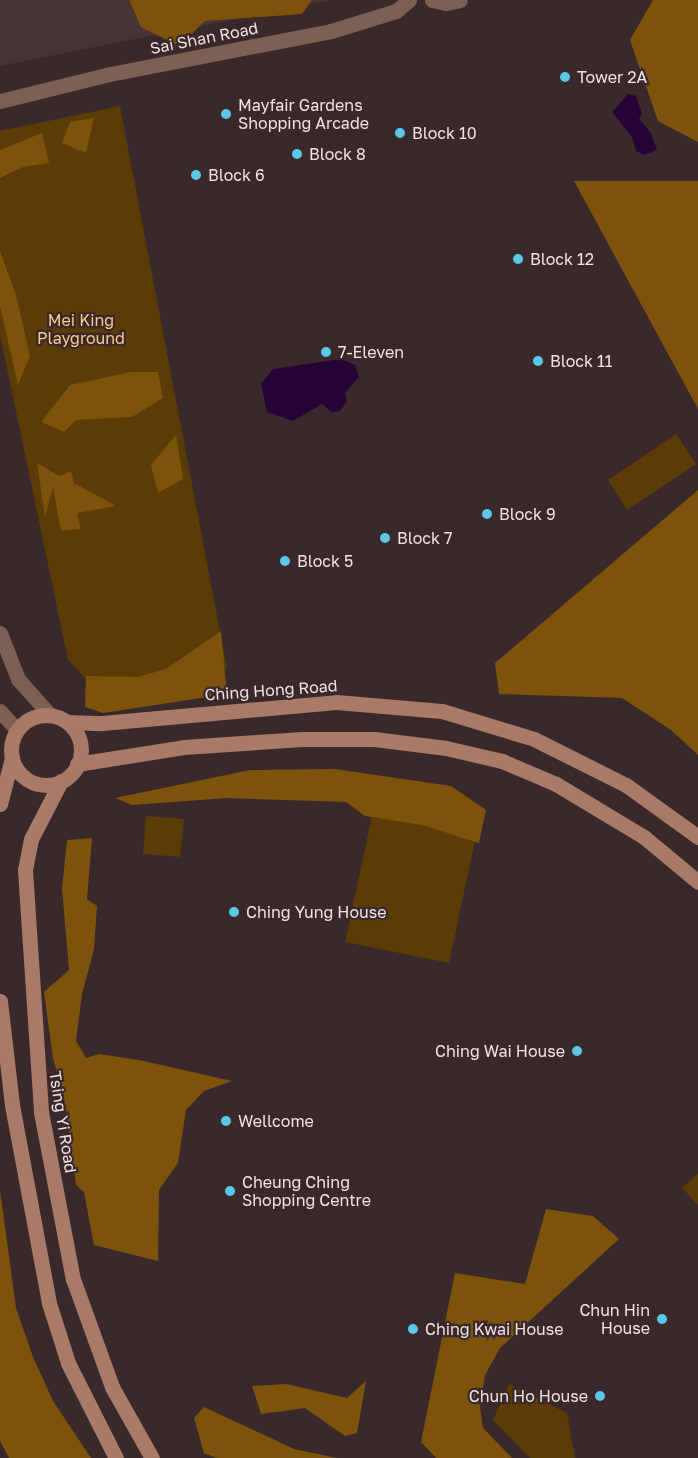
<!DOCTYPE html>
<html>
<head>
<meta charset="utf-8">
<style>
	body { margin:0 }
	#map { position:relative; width:698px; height:1458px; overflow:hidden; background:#39292b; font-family:"Golos Text",sans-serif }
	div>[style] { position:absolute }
	.built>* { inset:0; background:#4a3336 }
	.green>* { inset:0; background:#5b3b06 }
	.forest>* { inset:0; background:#7d530c }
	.water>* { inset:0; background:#260337 }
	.street>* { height:15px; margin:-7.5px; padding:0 7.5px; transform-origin:7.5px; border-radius:7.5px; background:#7d5f53 }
	.secondary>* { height:15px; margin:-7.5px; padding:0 7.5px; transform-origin:7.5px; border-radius:7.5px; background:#a97a67 }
	.secondary>.ring { margin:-7.5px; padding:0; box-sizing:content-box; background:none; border:15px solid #a97a67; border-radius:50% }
	.dots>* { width:16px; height:16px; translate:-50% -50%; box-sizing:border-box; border:3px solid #39292b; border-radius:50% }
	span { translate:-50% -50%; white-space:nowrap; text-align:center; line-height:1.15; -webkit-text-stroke:4.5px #39292b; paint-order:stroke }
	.street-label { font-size:16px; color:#efe4e4 }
	.poi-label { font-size:16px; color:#efe4e4 }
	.left { translate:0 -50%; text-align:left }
	.right { translate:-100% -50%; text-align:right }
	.park-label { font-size:16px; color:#fdca88 }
</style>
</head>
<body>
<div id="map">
	<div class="built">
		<div style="clip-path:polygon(0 0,331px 0,0 66px)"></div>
	</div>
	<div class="green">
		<div style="clip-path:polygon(120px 106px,227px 668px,113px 686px,87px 680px,68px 660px,0 335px,0 131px)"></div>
		<div style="clip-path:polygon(676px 434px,696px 464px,627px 510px,608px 480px)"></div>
		<div style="clip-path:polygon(373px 811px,477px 832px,449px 963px,345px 942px)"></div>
		<div style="clip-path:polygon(146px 816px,184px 819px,180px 857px,143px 854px)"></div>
		<div style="clip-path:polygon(698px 1174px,698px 1205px,682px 1188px)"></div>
		<div style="clip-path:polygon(509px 1384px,567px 1413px,575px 1458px,530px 1458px,493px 1420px)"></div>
	</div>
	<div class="forest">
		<div style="clip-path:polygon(129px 0,312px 0,302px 14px,205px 21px,179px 46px,141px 27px)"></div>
		<div style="clip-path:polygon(653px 0,698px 0,698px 142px,658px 121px,630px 40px)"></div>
		<div style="clip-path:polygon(94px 118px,86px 153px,62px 143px,70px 122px)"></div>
		<div style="clip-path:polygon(42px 133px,49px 163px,23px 167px,0 178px,0 150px)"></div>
		<div style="clip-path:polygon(574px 181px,698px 181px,698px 409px)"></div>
		<div style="clip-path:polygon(0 251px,16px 295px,30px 356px,18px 385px,0 306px)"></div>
		<div style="clip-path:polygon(131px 372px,158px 372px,163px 398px,132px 417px,76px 420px,64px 432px,41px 422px,70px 385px)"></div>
		<div style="clip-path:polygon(176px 435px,183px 479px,158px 493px,151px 465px)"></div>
		<div style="clip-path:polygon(37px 463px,59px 476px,71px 471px,74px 483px,116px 506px,77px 513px,81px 529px,61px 531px,53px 487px,45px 517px)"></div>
		<div style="clip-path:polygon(698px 490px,698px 755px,671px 730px,622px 698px,499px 694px,495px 663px)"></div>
		<div style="clip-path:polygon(221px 631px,227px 694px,103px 713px,85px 707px,86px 676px,138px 677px,166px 669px)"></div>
		<div style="clip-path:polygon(335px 769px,451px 786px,486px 810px,479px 843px,422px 825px,365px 816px,346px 802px,227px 798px,132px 805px,115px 798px,250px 770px)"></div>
		<div style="clip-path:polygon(92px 838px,87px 899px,97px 906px,94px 949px,82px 994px,76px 1041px,86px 1058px,99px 1054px,139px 1060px,232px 1081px,204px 1091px,186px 1110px,178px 1163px,159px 1190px,158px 1261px,94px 1245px,84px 1192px,76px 1185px,64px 1097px,53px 1058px,44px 992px,69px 970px,62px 889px,67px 840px)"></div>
		<div style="clip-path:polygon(0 1190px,16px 1308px,33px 1357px,53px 1401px,91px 1458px,9px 1458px,0 1441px)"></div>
		<div style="clip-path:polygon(546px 1209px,593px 1216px,619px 1239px,500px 1348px,485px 1375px,480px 1407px,483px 1428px,512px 1458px,436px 1458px,421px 1442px,455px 1273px,525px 1284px)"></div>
		<div style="clip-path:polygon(366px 1381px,357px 1433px,345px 1436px,305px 1408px,261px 1414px,252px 1386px,286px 1384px,347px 1398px)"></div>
		<div style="clip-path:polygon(204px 1407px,294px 1449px,337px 1458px,217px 1458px,204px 1453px,194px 1418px)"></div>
	</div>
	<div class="water">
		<div style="clip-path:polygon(628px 94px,636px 96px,642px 114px,639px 119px,651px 133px,657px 150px,644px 155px,636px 151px,632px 137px,612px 112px)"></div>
		<div style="clip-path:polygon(341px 359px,355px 365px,359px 377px,345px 393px,347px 401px,340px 411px,331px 412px,322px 404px,293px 421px,267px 412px,261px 384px,273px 369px)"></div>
	</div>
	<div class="street">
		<div style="left:432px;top:0;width:14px;rotate:12deg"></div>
		<div style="left:446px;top:3px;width:14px;rotate:-12deg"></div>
		<div style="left:0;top:101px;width:113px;rotate:-13.8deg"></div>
		<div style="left:110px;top:74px;width:225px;rotate:-11deg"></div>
		<div style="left:331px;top:31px;width:68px;rotate:-17.1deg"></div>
		<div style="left:396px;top:11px;width:17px;rotate:-40deg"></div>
		<div style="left:0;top:633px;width:49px;rotate:68.6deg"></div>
		<div style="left:18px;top:679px;width:48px;rotate:48.4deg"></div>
		<div style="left:0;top:711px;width:25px;rotate:48deg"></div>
	</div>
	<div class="secondary">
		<div class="ring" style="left:11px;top:715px;width:55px;height:55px"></div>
		<div style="left:67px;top:722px;width:35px;rotate:2deg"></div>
		<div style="left:102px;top:723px;width:235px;rotate:-5.1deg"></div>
		<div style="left:336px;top:702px;width:106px;rotate:4.9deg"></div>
		<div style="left:442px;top:711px;width:96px;rotate:16.9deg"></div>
		<div style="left:534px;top:739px;width:103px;rotate:26.6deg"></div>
		<div style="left:626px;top:785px;width:89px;rotate:35.8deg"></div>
		<div style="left:77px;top:764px;width:108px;rotate:-9deg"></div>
		<div style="left:184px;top:747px;width:118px;rotate:-3.9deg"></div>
		<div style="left:302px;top:739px;width:72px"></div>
		<div style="left:374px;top:739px;width:73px;rotate:7.1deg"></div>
		<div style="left:446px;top:748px;width:57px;rotate:13.1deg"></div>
		<div style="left:502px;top:761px;width:59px;rotate:23.1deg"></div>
		<div style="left:556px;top:784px;width:103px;rotate:31.1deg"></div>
		<div style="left:644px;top:837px;width:70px;rotate:39.8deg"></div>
		<div style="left:61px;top:781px;width:65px;rotate:117.3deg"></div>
		<div style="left:31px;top:839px;width:32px;rotate:101deg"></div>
		<div style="left:25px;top:870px;width:243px;rotate:86.2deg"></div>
		<div style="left:41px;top:1112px;width:170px;rotate:79.2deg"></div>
		<div style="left:73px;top:1279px;width:115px;rotate:70.1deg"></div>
		<div style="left:112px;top:1387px;width:81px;rotate:60.6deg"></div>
		<div style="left:0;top:804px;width:48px;rotate:-75.4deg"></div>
		<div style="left:0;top:1001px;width:105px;rotate:83.4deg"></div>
		<div style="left:12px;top:1105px;width:201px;rotate:79.4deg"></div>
		<div style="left:49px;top:1303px;width:63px;rotate:72.4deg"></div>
		<div style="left:68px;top:1363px;width:106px;rotate:63.2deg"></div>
	</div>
	<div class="dots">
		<div style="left:565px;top:77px;background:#5cc7e7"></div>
		<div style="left:226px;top:114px;background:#5cc7e7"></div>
		<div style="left:400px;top:133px;background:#5cc7e7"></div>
		<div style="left:297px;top:154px;background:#5cc7e7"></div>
		<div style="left:196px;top:175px;background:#5cc7e7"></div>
		<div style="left:518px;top:259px;background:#5cc7e7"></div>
		<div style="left:326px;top:352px;background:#5cc7e7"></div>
		<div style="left:538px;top:361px;background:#5cc7e7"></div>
		<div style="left:487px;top:514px;background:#5cc7e7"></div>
		<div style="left:385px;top:538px;background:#5cc7e7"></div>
		<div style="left:285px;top:561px;background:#5cc7e7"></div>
		<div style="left:234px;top:912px;background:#5cc7e7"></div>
		<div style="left:577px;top:1051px;background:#5cc7e7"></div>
		<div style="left:226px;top:1121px;background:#5cc7e7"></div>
		<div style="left:230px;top:1191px;background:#5cc7e7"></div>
		<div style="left:662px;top:1319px;background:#5cc7e7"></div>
		<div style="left:413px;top:1329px;background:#5cc7e7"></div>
		<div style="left:600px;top:1396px;background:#5cc7e7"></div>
	</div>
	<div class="street-label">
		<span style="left:204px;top:38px;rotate:-11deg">Sai Shan Road</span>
		<span style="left:271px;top:690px;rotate:-4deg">Ching Hong Road</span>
		<span style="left:63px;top:1122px;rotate:81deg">Tsing Yi Road</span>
	</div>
	<div class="poi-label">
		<span class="left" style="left:577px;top:77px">Tower 2A</span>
		<span class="left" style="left:238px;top:114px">Mayfair Gardens<br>Shopping Arcade</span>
		<span class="left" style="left:412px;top:133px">Block 10</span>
		<span class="left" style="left:309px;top:154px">Block 8</span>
		<span class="left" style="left:208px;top:175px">Block 6</span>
		<span class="left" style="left:530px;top:259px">Block 12</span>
		<span class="left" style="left:338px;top:352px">7-Eleven</span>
		<span class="left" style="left:550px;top:361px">Block 11</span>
		<span class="left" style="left:499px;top:514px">Block 9</span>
		<span class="left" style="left:397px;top:538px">Block 7</span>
		<span class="left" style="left:297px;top:561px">Block 5</span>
		<span class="left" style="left:246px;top:912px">Ching Yung House</span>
		<span class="right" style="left:565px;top:1051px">Ching Wai House</span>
		<span class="left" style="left:238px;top:1121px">Wellcome</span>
		<span class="left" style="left:242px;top:1191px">Cheung Ching<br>Shopping Centre</span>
		<span class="right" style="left:650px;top:1319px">Chun Hin<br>House</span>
		<span class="left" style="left:425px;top:1329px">Ching Kwai House</span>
		<span class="right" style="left:588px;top:1396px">Chun Ho House</span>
	</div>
	<div class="park-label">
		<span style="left:81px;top:329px">Mei King<br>Playground</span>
	</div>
</div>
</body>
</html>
